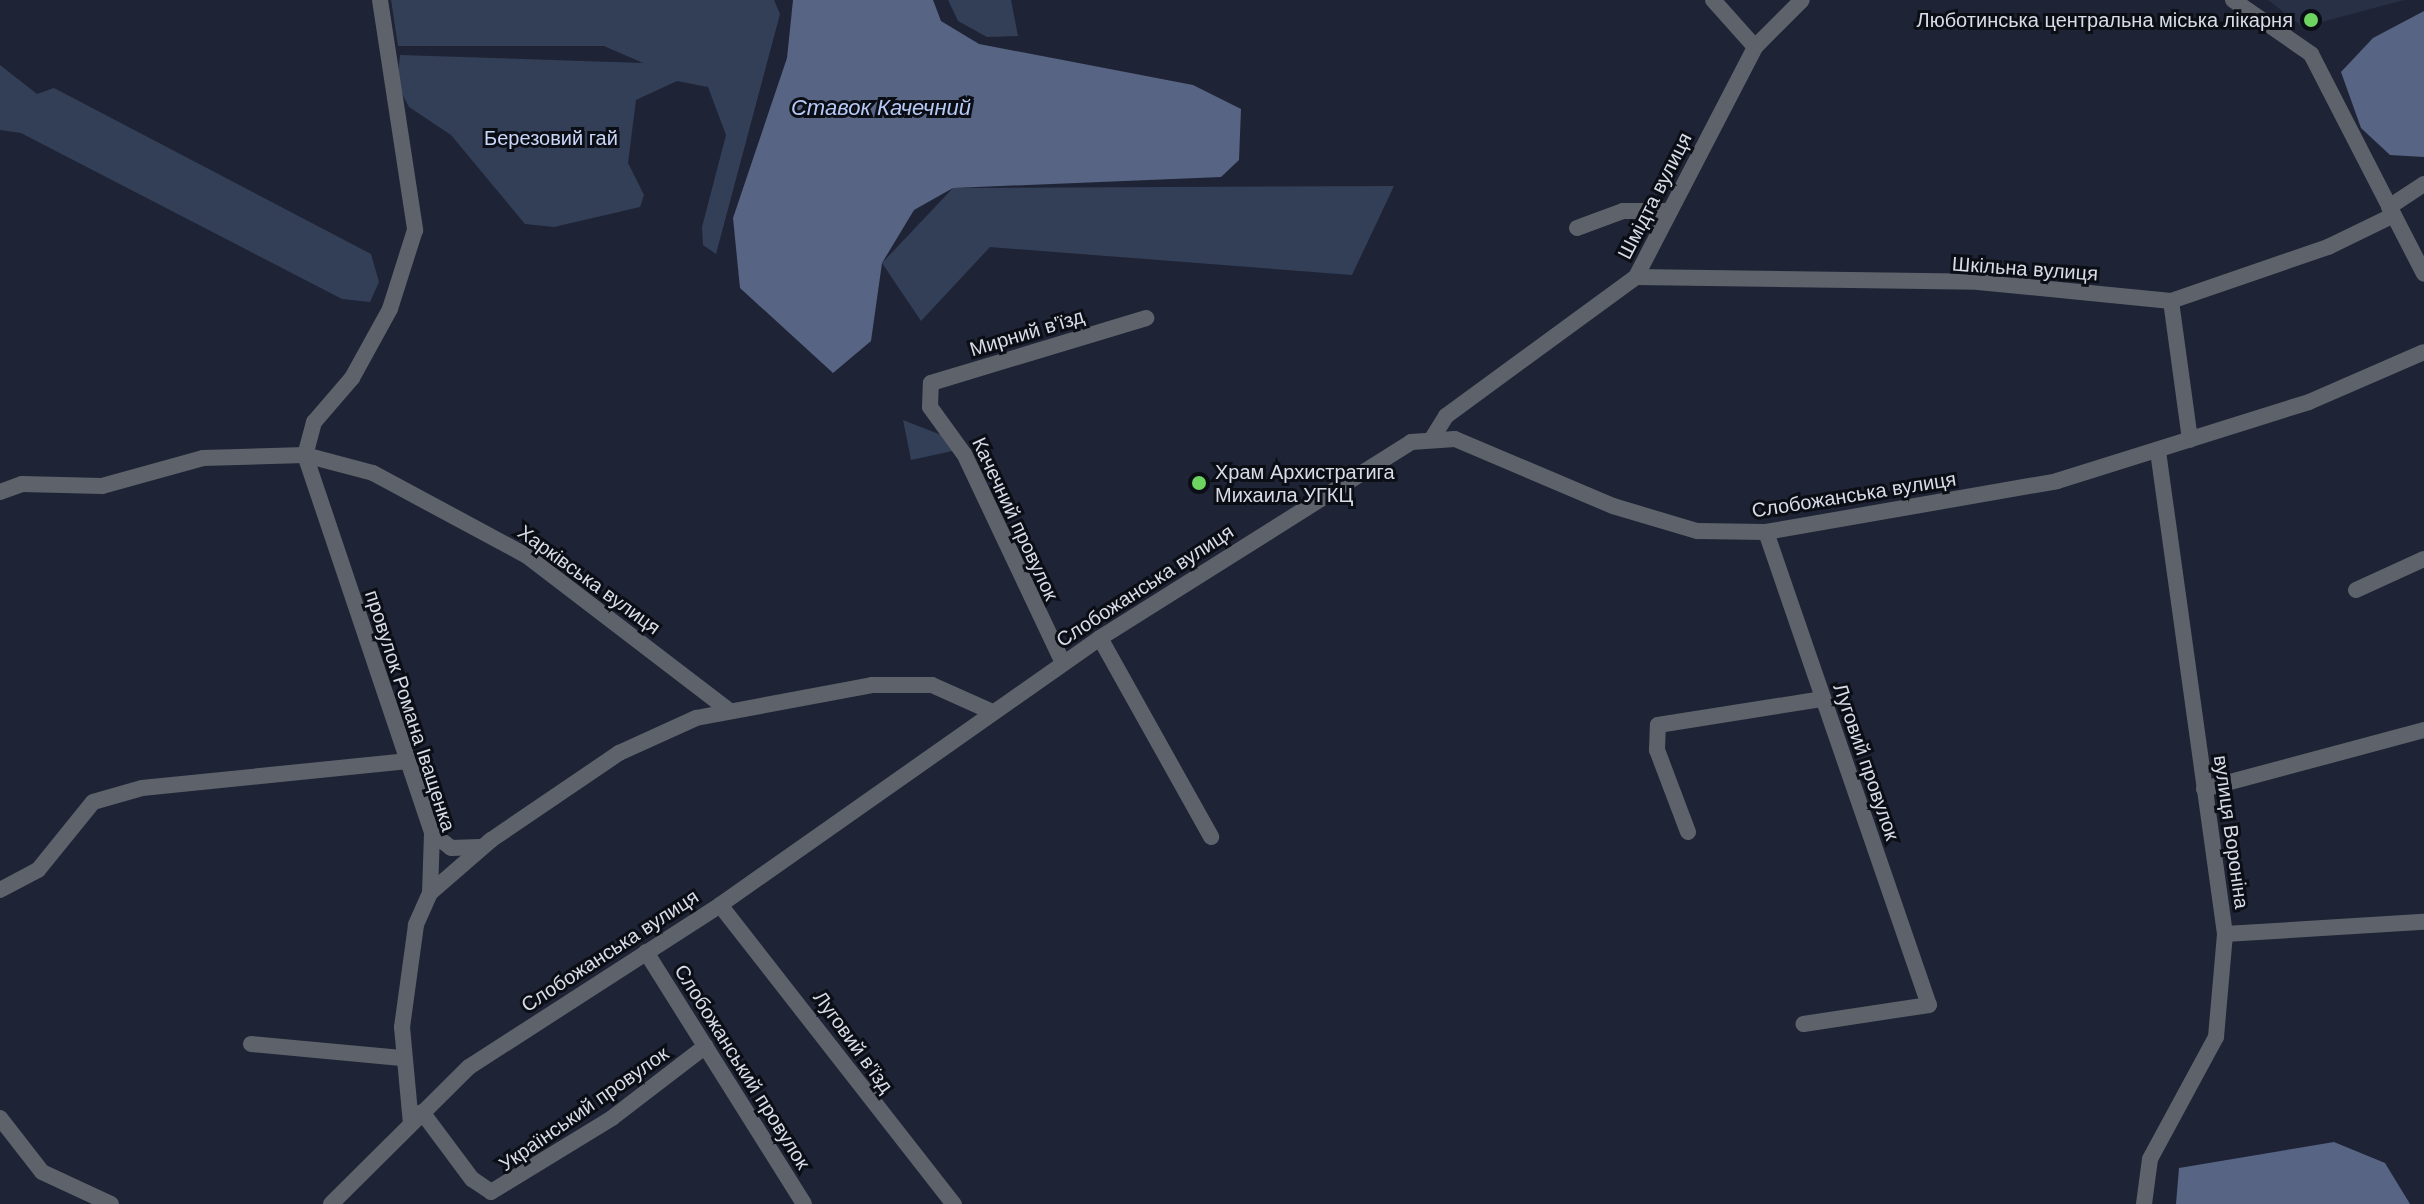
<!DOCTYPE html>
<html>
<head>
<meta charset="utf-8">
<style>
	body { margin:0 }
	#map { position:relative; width:2424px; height:1204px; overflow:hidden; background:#1e2435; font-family:Arial,sans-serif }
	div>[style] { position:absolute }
	.built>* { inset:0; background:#273045 }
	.green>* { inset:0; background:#333e57 }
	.water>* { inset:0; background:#576483 }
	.minor>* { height:16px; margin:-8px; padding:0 8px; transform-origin:8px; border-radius:8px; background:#5e626a }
	.dots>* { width:22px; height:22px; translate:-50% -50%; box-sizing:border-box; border:4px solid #0b0e15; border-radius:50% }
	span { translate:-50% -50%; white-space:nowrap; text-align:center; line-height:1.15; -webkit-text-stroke:6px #0b0e15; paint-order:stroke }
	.poi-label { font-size:20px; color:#d7dce8 }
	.right { translate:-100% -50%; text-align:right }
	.left { translate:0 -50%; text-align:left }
	.park-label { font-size:20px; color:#c8d7f9 }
	.street-label { font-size:20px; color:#d7dce8 }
	.water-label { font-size:22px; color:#b7caf7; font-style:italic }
</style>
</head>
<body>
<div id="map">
	<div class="built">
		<div style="clip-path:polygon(2268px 0,2404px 0,2303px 27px)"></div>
	</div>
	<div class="green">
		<div style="clip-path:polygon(391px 0,774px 0,780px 14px,716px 254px,703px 245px,702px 227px,726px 135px,708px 87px,677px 81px,636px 100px,628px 163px,644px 195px,640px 207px,554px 227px,525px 224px,451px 135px,409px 107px,397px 84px,400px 55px,643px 63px,604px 46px,398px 46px)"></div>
		<div style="clip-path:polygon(948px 0,1011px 0,1018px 36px,987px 37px,958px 21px)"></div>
		<div style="clip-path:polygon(0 65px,37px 94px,54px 88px,371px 254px,379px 282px,370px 302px,342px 299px,21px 133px,0 130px)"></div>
		<div style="clip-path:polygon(1394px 186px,1352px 275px,990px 247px,921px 321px,882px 263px,953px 188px)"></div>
		<div style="clip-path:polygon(903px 420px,949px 438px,957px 450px,911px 460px)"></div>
	</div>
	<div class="water">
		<div style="clip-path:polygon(793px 0,933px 0,941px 21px,979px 44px,1193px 85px,1241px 109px,1239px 160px,1221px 177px,953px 188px,914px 210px,882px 263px,871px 341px,833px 373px,740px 288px,733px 218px,787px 58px)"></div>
		<div style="clip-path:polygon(2424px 11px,2424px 157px,2390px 155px,2361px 128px,2341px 72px,2373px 38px)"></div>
		<div style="clip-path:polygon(2334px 1142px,2385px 1163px,2410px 1204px,2176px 1204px,2179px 1168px)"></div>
	</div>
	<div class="minor">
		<div style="left:380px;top:0;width:233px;rotate:81.3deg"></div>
		<div style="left:415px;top:230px;width:83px;rotate:107.6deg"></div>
		<div style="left:390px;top:309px;width:79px;rotate:118.8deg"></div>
		<div style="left:352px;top:378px;width:58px;rotate:130.8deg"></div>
		<div style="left:314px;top:422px;width:34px;rotate:105deg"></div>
		<div style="left:305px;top:455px;width:399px;rotate:71.4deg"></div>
		<div style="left:432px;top:833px;width:60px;rotate:91.9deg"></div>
		<div style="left:430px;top:893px;width:35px;rotate:114deg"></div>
		<div style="left:416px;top:925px;width:103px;rotate:97.8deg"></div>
		<div style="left:402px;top:1027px;width:97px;rotate:84.7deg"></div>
		<div style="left:1713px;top:0;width:63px;rotate:48.2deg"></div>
		<div style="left:2233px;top:0;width:95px;rotate:34.7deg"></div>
		<div style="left:2311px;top:54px;width:247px;rotate:62.8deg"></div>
		<div style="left:2389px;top:207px;width:42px;rotate:-33.3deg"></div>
		<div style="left:1577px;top:228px;width:49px;rotate:-20.3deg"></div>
		<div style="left:1623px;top:211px;width:47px"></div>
		<div style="left:1636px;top:277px;width:342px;rotate:0.8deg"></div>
		<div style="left:1978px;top:282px;width:194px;rotate:5.6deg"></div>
		<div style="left:2171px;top:301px;width:166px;rotate:-19deg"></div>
		<div style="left:2328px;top:247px;width:73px;rotate:-25.9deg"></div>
		<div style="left:2171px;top:301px;width:140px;rotate:82.2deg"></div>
		<div style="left:1433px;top:437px;width:25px;rotate:-58deg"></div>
		<div style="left:1446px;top:416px;width:235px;rotate:-36.2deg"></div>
		<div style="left:1636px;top:277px;width:259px;rotate:-62.6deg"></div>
		<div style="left:1755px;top:47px;width:66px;rotate:-45deg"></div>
		<div style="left:0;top:492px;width:23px;rotate:-20deg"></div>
		<div style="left:22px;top:484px;width:80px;rotate:1.4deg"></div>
		<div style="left:102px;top:486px;width:105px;rotate:-15.5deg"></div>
		<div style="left:203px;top:458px;width:102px;rotate:-1.7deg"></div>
		<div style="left:305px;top:455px;width:70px;rotate:14.8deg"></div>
		<div style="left:373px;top:473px;width:175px;rotate:28.3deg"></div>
		<div style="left:527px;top:556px;width:252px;rotate:37.4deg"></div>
		<div style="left:1766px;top:532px;width:500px;rotate:70.99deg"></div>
		<div style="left:1929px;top:1005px;width:127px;rotate:171.4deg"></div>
		<div style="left:2356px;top:590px;width:75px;rotate:-24.5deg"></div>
		<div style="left:1100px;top:638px;width:228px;rotate:60.8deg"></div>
		<div style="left:1063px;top:663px;width:231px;rotate:-115.3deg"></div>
		<div style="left:964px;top:454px;width:58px;rotate:-125.9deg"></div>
		<div style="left:930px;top:407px;width:24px;rotate:-88deg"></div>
		<div style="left:931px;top:383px;width:225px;rotate:-16.8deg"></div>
		<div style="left:2204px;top:789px;width:228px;rotate:-15deg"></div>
		<div style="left:1688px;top:832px;width:88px;rotate:-110.7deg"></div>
		<div style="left:1657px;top:750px;width:25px;rotate:-88deg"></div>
		<div style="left:1658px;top:725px;width:167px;rotate:-9deg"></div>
		<div style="left:432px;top:833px;width:24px;rotate:38deg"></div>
		<div style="left:451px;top:848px;width:29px;rotate:-2deg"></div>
		<div style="left:0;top:890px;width:43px;rotate:-27.8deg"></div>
		<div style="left:38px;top:870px;width:87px;rotate:-51deg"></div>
		<div style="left:93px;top:802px;width:51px;rotate:-15.9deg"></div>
		<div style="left:142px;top:788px;width:265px;rotate:-5.8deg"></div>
		<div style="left:430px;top:893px;width:81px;rotate:-41deg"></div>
		<div style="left:491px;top:840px;width:155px;rotate:-34.2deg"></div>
		<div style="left:619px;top:753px;width:85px;rotate:-24.4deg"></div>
		<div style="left:696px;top:718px;width:179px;rotate:-10.6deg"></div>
		<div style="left:872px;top:685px;width:60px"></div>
		<div style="left:932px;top:685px;width:64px;rotate:24.1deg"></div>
		<div style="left:720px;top:905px;width:380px;rotate:52deg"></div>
		<div style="left:2225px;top:934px;width:199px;rotate:-3.5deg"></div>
		<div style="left:646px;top:952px;width:297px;rotate:57.9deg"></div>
		<div style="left:251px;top:1044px;width:151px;rotate:5.3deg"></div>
		<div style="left:422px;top:1112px;width:84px;rotate:53.3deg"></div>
		<div style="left:472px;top:1179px;width:23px;rotate:34deg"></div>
		<div style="left:491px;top:1192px;width:142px;rotate:-31.4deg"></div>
		<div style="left:612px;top:1118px;width:118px;rotate:-37.5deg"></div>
		<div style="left:0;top:1118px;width:68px;rotate:52.1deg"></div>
		<div style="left:42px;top:1172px;width:76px;rotate:24.9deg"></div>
		<div style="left:331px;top:1204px;width:194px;rotate:-44.8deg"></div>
		<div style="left:469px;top:1067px;width:299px;rotate:-32.8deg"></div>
		<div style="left:720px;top:905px;width:464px;rotate:-35.1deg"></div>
		<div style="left:1100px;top:638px;width:368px;rotate:-32.2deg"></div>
		<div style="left:1411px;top:442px;width:44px;rotate:-3.9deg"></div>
		<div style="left:1455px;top:439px;width:172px;rotate:23deg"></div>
		<div style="left:1613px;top:506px;width:88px;rotate:16.6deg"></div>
		<div style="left:1697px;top:531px;width:69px;rotate:0.8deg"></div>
		<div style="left:1766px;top:532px;width:295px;rotate:-9.9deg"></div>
		<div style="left:2057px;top:481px;width:264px;rotate:-17.4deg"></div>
		<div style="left:2309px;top:402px;width:125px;rotate:-23.5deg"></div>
		<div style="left:2144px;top:1204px;width:45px;rotate:-82.4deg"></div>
		<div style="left:2150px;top:1159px;width:139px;rotate:-61.6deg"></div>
		<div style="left:2216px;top:1037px;width:103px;rotate:-85deg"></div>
		<div style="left:2225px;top:934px;width:489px;rotate:-97.9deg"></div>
	</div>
	<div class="dots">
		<div style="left:2311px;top:20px;background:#6dd361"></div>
		<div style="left:1199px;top:483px;background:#6dd361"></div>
	</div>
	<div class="poi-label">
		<span class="right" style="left:2293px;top:20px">Люботинська центральна міська лікарня</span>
		<span class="left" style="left:1215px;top:484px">Храм Архистратига<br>Михаила УГКЦ</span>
	</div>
	<div class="park-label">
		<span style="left:551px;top:138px">Березовий гай</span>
	</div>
	<div class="street-label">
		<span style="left:1655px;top:196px;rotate:-63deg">Шмідта вулиця</span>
		<span style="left:2025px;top:269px;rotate:4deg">Шкільна вулиця</span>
		<span style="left:1027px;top:333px;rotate:-17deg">Мирний в'їзд</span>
		<span style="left:1854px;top:495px;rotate:-9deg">Слобожанська вулиця</span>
		<span style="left:1015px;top:519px;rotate:65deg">Качечний провулок</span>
		<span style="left:589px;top:580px;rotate:36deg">Харківська вулиця</span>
		<span style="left:1145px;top:586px;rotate:-33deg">Слобожанська вулиця</span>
		<span style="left:410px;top:711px;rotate:72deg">провулок Романа Іващенка</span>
		<span style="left:1866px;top:762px;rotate:71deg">Луговий провулок</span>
		<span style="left:2231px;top:832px;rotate:82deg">вулиця Вороніна</span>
		<span style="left:610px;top:951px;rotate:-33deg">Слобожанська вулиця</span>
		<span style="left:853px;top:1042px;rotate:54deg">Луговий в'їзд</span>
		<span style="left:742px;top:1067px;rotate:58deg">Слобожанський провулок</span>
		<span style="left:584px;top:1109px;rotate:-35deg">Український провулок</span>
	</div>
	<div class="water-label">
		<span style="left:881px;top:108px">Ставок Качечний</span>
	</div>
</div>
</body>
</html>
